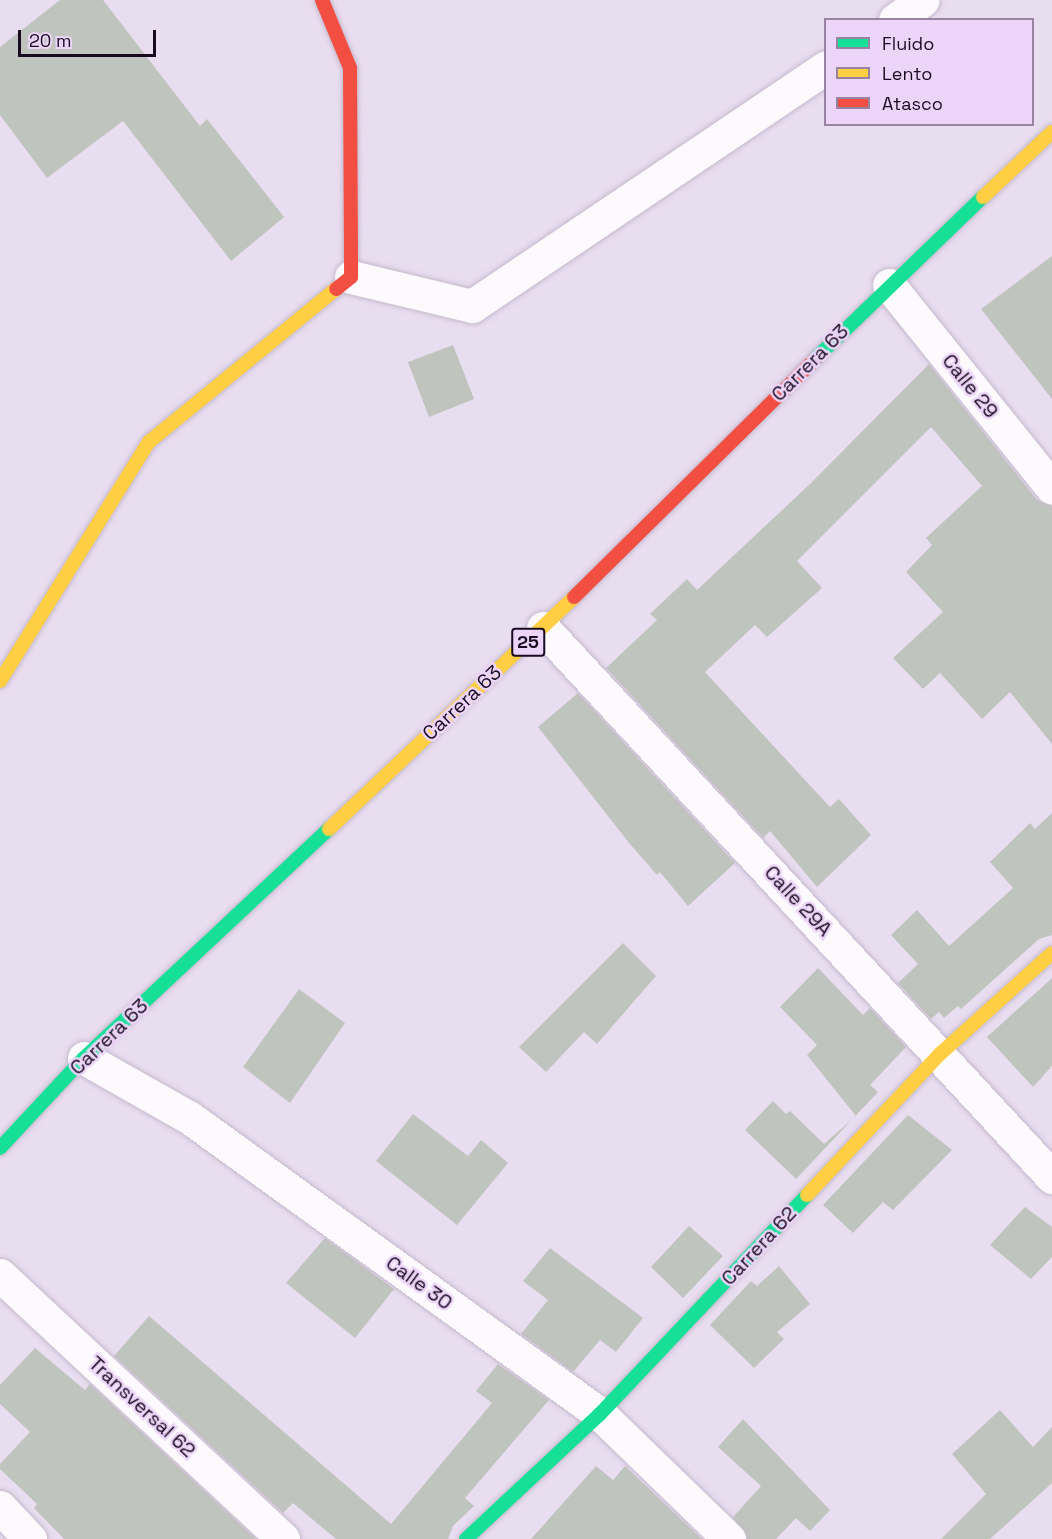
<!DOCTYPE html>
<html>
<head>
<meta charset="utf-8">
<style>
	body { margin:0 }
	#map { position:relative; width:1052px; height:1539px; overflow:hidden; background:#e9ddf0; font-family:"Space Grotesk",sans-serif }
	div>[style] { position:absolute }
	.building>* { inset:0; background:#c0c4be }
	.roads { filter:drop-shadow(0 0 2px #c5b9cc) drop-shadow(0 0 2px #c5b9cc) }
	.street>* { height:33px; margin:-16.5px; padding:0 16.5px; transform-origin:16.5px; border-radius:16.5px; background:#fcfafd }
	.fast>* { height:14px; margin:-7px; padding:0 7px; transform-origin:7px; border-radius:7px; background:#16e098 }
	.slow>* { height:14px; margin:-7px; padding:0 7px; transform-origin:7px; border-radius:7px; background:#ffcf43 }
	.jam>* { height:14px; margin:-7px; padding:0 7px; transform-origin:7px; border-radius:7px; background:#f24e42 }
	span { translate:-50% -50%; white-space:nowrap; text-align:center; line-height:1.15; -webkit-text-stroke:5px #ecd5f8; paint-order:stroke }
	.shield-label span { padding:2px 4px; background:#ecd5f8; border:2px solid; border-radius:4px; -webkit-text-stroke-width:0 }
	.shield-label { font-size:18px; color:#190b20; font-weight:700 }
	.street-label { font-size:20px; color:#190b20 }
	.legend { position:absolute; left:824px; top:18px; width:210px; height:108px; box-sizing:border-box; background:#ecd5f8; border:2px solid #9884a2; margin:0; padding:8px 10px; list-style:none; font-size:18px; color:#190b20 }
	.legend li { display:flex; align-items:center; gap:12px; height:30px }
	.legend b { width:30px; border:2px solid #9884a2 }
	.scale { position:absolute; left:18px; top:30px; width:138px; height:27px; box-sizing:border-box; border:3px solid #190b20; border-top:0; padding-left:8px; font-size:18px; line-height:21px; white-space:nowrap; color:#190b20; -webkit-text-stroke:4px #ecd5f8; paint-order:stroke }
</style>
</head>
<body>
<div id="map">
	<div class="building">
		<div style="clip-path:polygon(60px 0,103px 0,200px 126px,207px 119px,284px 217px,231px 261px,123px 121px,47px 178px,0 115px,0 47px)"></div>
		<div style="clip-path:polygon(1052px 256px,1052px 399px,981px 309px)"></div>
		<div style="clip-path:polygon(453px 345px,474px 399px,429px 417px,408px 362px)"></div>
		<div style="clip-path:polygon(929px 364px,1037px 500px,1052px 506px,1052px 744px,1010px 692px,982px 719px,940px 673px,923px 689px,893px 658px,943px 612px,906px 572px,932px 545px,926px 538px,982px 486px,931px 427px,797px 561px,822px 588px,767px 637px,755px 625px,705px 672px,830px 807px,839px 799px,871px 835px,817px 887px,770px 831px,763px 838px,606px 668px,657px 620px,650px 614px,687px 579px,697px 590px,811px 483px)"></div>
		<div style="clip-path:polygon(578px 693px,735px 863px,688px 906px,660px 872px,657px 875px,630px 844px,538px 727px)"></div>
		<div style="clip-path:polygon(1052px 813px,1052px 935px,1039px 939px,961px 1009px,958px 1006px,944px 1018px,939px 1012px,931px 1019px,898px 983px,918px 964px,891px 935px,917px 910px,949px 946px,1013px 888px,990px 862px,1030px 823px,1035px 829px)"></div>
		<div style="clip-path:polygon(623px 943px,656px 976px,597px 1044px,584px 1032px,546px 1072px,519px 1047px)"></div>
		<div style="clip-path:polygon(818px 968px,863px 1015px,870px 1008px,906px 1047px,870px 1085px,878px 1092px,796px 1179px,745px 1130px,773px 1101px,786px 1114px,790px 1111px,824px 1144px,856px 1116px,807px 1055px,817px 1045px,780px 1007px)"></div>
		<div style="clip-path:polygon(1052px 978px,1052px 1066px,1033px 1087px,987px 1037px)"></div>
		<div style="clip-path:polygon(299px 989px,345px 1023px,290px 1103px,243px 1067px)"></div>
		<div style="clip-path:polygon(413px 1114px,468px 1156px,481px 1140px,508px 1163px,457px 1225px,376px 1161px)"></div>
		<div style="clip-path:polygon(908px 1115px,952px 1150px,893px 1210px,883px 1202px,853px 1233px,823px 1205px)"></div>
		<div style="clip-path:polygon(1025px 1207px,1052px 1227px,1052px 1257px,1031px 1279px,990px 1245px)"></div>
		<div style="clip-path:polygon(689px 1226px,723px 1256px,683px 1298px,651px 1267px)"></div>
		<div style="clip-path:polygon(325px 1238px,394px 1289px,355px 1338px,286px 1283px)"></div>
		<div style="clip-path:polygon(550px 1248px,643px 1318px,616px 1352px,600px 1340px,573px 1372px,521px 1334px,548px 1300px,523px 1281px)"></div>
		<div style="clip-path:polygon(779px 1266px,810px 1304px,777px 1332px,784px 1339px,754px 1368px,710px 1325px,751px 1281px,757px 1286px)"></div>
		<div style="clip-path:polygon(149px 1316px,391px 1524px,492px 1403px,476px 1391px,498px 1364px,549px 1400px,465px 1498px,474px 1506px,453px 1526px,448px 1539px,336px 1539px,293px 1503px,283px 1513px,114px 1356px)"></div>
		<div style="clip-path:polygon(35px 1348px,85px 1390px,90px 1384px,256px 1539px,64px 1539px,34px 1508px,37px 1504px,0 1469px,0 1464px,30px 1432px,0 1404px,0 1385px)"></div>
		<div style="clip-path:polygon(1000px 1410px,1033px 1447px,1052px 1427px,1052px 1483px,990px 1539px,941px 1539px,986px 1494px,952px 1454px)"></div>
		<div style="clip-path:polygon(743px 1419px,830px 1510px,810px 1531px,796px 1518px,776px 1539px,747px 1539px,733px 1517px,761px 1486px,718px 1447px)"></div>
		<div style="clip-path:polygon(596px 1466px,613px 1480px,625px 1466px,702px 1539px,531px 1539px)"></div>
	</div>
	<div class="roads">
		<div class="street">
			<div style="left:895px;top:20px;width:34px;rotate:-36deg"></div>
			<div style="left:351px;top:277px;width:124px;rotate:13.5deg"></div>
			<div style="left:472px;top:306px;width:427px;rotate:-34deg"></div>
			<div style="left:889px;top:285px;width:260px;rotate:51.2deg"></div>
			<div style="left:543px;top:628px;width:749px;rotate:47.17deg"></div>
			<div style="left:84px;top:1058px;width:122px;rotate:29.5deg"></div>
			<div style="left:190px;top:1118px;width:506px;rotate:35.83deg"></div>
			<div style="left:600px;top:1414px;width:180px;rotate:44.1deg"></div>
			<div style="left:0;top:1275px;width:387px;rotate:43deg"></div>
			<div style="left:0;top:1507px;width:44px;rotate:46.8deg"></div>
		</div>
		<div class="fast">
			<div style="left:814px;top:360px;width:235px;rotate:-44deg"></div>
			<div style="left:0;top:1148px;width:123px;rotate:-47deg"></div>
			<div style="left:84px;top:1058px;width:335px;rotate:-43.1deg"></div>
			<div style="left:466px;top:1539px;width:183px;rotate:-43deg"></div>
			<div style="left:600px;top:1414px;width:301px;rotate:-46.6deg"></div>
		</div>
		<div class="slow">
			<div style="left:983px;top:197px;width:95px;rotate:-43.3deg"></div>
			<div style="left:0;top:681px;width:282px;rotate:-58.1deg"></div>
			<div style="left:149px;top:442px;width:242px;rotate:-39.3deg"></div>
			<div style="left:329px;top:829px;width:337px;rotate:-43.4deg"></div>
			<div style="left:807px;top:1195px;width:195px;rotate:-46.7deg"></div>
			<div style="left:941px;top:1053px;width:149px;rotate:-42deg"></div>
		</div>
		<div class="jam">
			<div style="left:322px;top:0;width:74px;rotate:67.6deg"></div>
			<div style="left:350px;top:68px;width:209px;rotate:89.7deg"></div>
			<div style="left:351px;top:277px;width:19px;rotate:141deg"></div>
			<div style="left:574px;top:597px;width:337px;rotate:-44.6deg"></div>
		</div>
	</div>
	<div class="shield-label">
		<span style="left:528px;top:642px">25</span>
	</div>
	<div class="street-label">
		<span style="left:810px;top:363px;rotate:-45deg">Carrera 63</span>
		<span style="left:970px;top:386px;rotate:51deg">Calle 29</span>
		<span style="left:462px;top:703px;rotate:-43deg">Carrera 63</span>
		<span style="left:798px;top:901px;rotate:47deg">Calle 29A</span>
		<span style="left:109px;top:1037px;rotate:-44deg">Carrera 63</span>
		<span style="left:759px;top:1246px;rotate:-47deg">Carrera 62</span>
		<span style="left:419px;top:1283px;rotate:36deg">Calle 30</span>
		<span style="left:142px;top:1407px;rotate:43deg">Transversal 62</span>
	</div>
	<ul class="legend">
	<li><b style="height:8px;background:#16e098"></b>Fluido</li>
	<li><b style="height:8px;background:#ffcf43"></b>Lento</li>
	<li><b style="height:8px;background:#f24e42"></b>Atasco</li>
	</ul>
	<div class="scale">20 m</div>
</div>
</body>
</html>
